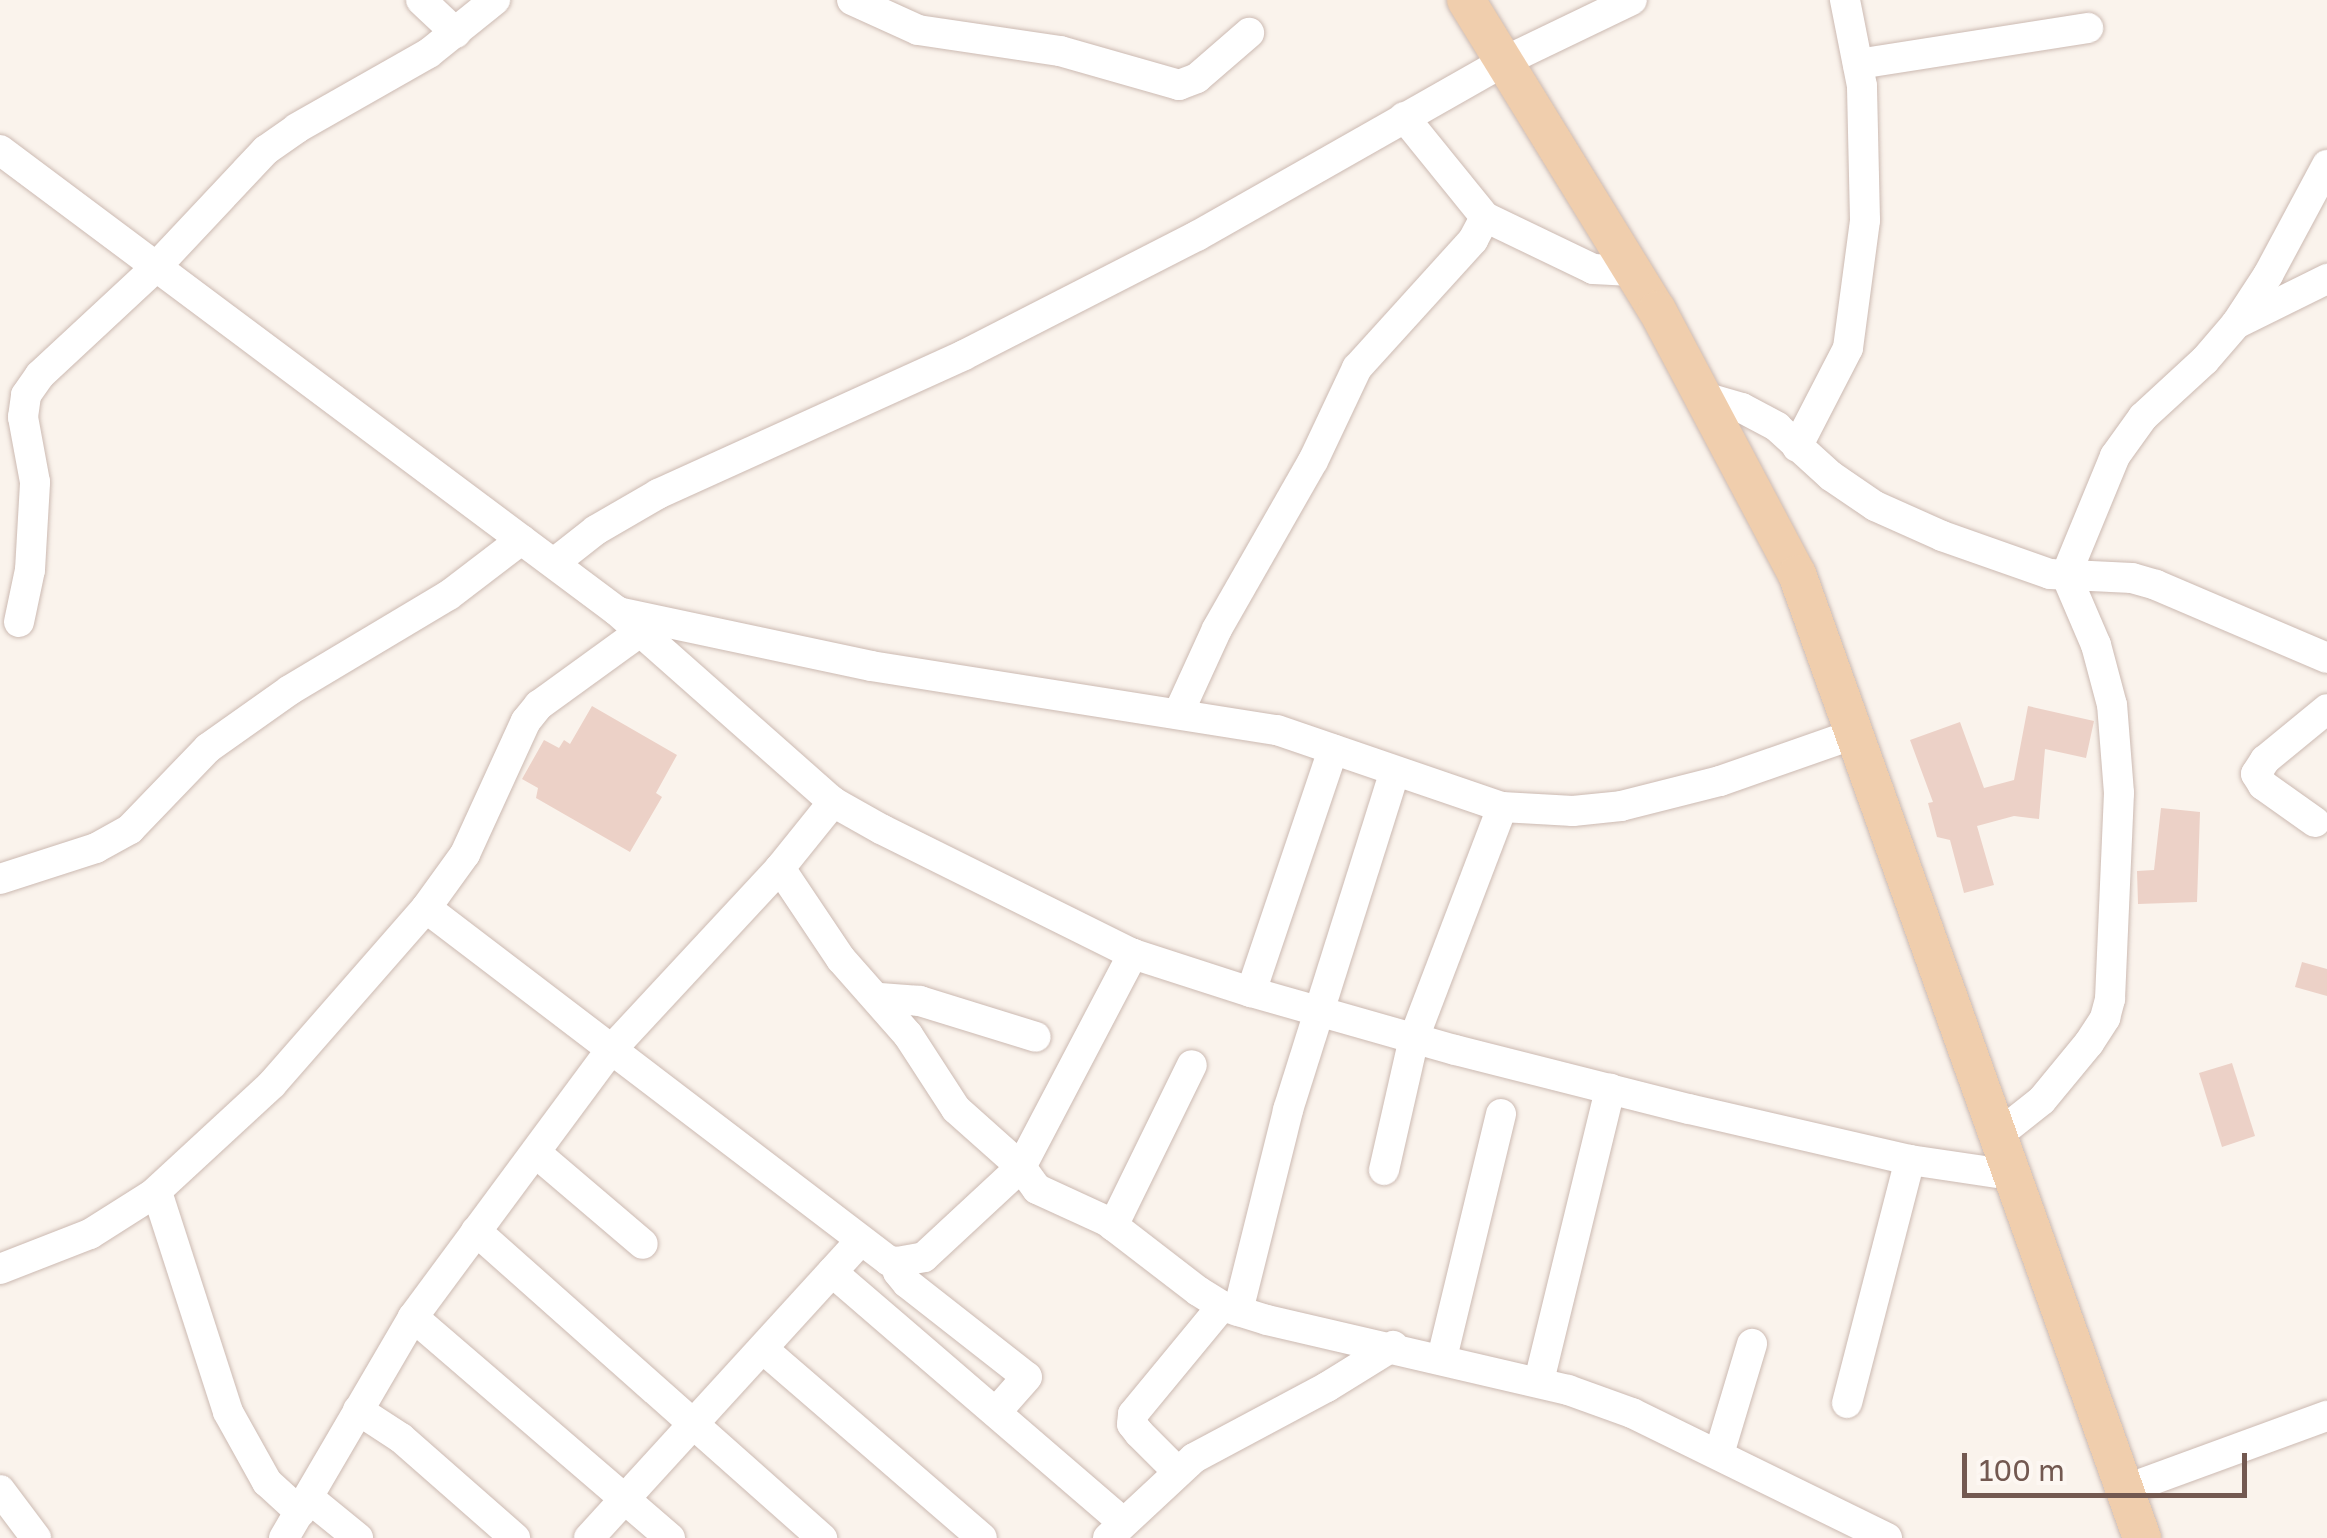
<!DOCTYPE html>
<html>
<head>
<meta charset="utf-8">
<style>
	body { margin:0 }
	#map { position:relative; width:2327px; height:1538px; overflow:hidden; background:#faf3ec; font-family:"Golos Text",sans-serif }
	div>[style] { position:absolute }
	.building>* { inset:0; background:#ecd1c7 }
	.roads { filter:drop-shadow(0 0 2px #ccbab2) drop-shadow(0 0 2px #ccbab2) }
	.minor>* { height:30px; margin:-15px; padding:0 15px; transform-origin:15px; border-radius:15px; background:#fff }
	.major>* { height:38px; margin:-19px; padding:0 19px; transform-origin:19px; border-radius:19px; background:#f0cead }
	span { translate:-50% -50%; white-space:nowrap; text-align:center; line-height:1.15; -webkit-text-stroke:9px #fdf7f2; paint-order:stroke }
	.scale { position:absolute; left:1962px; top:1453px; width:285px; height:45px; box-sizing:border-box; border:5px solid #735951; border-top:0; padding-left:12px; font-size:30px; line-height:35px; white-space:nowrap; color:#735951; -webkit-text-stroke:8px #fdf7f2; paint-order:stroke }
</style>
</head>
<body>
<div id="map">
	<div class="building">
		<div style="clip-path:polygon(592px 706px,677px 755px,656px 793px,662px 797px,630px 852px,536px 798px,538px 788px,522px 779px,544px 740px,559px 748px,564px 740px,570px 744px)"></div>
		<div style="clip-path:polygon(2028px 706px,2094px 721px,2086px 758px,2045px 749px,2039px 819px,2014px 816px,1977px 826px,1994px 885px,1964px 893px,1950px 840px,1937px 837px,1928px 803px,1933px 802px,1910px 740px,1960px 722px,1984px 788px,2014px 780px)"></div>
		<div style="clip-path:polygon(2161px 808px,2200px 812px,2197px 902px,2138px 904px,2137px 871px,2154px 870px)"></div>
		<div style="clip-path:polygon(2302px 962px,2327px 969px,2327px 996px,2295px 987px)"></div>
		<div style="clip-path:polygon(2232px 1063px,2255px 1136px,2222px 1147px,2199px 1073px)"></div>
	</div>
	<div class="roads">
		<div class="minor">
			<div style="left:421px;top:0;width:48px;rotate:43.3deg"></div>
			<div style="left:852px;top:0;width:72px;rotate:24.4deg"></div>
			<div style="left:918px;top:30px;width:144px;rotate:8.4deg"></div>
			<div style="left:1060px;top:51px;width:124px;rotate:15.9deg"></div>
			<div style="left:1179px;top:85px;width:19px;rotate:-21deg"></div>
			<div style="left:1197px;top:78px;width:69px;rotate:-40.9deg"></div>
			<div style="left:1858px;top:64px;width:233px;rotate:-8.9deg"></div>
			<div style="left:1404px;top:117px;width:129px;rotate:51deg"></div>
			<div style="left:1485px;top:217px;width:120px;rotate:25.7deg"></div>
			<div style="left:1593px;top:269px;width:39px;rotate:3deg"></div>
			<div style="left:0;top:150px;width:770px;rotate:36.77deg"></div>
			<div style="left:617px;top:611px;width:288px;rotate:41.5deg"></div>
			<div style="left:833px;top:802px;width:55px;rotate:29.4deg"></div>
			<div style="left:881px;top:829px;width:281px;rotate:26.4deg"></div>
			<div style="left:1133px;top:954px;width:124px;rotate:17.9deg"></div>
			<div style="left:1251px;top:992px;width:212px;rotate:15.9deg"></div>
			<div style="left:1455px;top:1050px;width:241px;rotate:14.2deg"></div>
			<div style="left:1689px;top:1109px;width:227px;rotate:13deg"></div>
			<div style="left:1910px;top:1160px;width:103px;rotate:8.4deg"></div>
			<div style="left:2236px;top:324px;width:102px;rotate:-26.3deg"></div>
			<div style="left:1707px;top:398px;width:36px;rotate:16deg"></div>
			<div style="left:1742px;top:408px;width:40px;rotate:28deg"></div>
			<div style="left:1777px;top:427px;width:73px;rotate:42.2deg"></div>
			<div style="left:1831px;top:476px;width:53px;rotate:34.3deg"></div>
			<div style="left:1875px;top:506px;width:73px;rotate:24.1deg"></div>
			<div style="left:1942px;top:536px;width:114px;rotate:19.4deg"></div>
			<div style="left:2050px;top:574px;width:82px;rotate:2.8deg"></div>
			<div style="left:2132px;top:578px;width:25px;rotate:16deg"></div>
			<div style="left:2156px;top:585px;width:186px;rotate:23.1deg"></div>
			<div style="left:1797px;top:447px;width:111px;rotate:-62.7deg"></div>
			<div style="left:1848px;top:348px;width:129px;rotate:-82.4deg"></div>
			<div style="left:1865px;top:220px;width:134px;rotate:-91.3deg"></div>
			<div style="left:1862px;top:86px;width:88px;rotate:-101.2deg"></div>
			<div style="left:554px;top:563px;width:53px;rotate:-38.2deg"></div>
			<div style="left:596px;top:530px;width:72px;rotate:-30.1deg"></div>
			<div style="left:658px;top:494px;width:336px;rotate:-24.4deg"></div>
			<div style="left:964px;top:355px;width:262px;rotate:-27.1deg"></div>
			<div style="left:1197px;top:236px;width:352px;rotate:-29.6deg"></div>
			<div style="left:1503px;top:62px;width:143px;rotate:-25.7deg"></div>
			<div style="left:622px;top:613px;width:255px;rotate:12deg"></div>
			<div style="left:871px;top:666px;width:411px;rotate:9deg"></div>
			<div style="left:1277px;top:730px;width:238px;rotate:18.9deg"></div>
			<div style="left:1502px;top:807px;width:71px;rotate:3.2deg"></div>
			<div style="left:1573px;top:811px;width:48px;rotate:-5.9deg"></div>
			<div style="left:1621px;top:806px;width:102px;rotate:-14.2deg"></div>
			<div style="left:1720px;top:781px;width:142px;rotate:-19.3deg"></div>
			<div style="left:19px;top:622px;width:53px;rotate:-78.1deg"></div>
			<div style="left:30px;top:570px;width:88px;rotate:-86.7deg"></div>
			<div style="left:35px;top:482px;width:66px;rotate:-100.5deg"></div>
			<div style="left:23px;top:417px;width:22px;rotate:-82deg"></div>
			<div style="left:26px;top:395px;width:24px;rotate:-55deg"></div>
			<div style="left:40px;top:375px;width:157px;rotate:-42.9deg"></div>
			<div style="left:155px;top:268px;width:162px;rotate:-46.8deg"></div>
			<div style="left:266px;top:150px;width:38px;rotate:-35deg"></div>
			<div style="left:297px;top:128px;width:152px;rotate:-29.6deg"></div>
			<div style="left:429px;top:53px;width:85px;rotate:-38.8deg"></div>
			<div style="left:1179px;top:712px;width:91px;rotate:-65.4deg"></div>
			<div style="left:1217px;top:629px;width:193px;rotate:-60.3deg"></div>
			<div style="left:1313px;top:461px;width:103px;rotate:-64.7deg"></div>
			<div style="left:1357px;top:368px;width:173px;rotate:-47.8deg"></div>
			<div style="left:1473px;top:240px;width:26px;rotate:-62deg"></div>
			<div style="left:2315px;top:822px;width:64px;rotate:-144.6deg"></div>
			<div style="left:2263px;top:785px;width:13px;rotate:-122deg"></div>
			<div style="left:2256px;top:774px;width:17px;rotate:-57deg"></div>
			<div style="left:2265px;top:760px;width:80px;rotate:-39.4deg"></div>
			<div style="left:780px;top:868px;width:110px;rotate:56.2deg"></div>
			<div style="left:841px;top:959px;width:101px;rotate:48.6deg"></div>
			<div style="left:908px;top:1035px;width:88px;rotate:57deg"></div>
			<div style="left:956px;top:1109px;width:87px;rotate:41.7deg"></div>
			<div style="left:1021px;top:1167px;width:27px;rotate:54deg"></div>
			<div style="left:1037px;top:1189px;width:77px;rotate:24.6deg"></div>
			<div style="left:1107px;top:1221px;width:115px;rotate:37.6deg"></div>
			<div style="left:1198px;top:1291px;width:28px;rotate:32deg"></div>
			<div style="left:1222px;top:1306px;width:47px;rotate:17.3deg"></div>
			<div style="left:1267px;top:1320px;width:309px;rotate:13.1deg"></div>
			<div style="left:1568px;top:1390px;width:68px;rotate:19.8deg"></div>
			<div style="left:1632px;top:1413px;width:284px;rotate:26.1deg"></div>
			<div style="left:0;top:879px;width:101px;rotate:-17.9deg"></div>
			<div style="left:96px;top:848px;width:39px;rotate:-29deg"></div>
			<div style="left:130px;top:829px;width:112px;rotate:-46.1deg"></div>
			<div style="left:208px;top:748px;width:100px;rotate:-35.3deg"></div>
			<div style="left:290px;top:690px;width:185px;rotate:-30.9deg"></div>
			<div style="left:449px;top:595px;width:91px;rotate:-37.4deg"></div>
			<div style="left:426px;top:908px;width:582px;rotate:37.32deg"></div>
			<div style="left:889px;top:1261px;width:8px;rotate:7deg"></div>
			<div style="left:897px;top:1262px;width:27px;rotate:-10deg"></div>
			<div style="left:924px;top:1257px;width:132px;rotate:-42.9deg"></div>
			<div style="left:1021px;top:1167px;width:241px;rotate:-62.3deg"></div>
			<div style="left:1251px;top:992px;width:256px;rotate:-71.3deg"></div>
			<div style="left:880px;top:998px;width:40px;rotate:4.3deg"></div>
			<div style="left:920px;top:1001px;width:121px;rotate:17.2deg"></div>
			<div style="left:1998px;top:1135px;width:56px;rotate:-38.5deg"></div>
			<div style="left:2042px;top:1100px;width:74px;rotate:-50.5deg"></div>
			<div style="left:2089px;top:1043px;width:30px;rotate:-57deg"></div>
			<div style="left:2105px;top:1018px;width:20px;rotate:-75deg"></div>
			<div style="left:2110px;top:999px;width:206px;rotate:-87.5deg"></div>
			<div style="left:2119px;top:793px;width:88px;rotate:-94.5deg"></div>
			<div style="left:2112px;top:705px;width:62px;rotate:-104.9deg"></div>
			<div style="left:2096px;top:645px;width:76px;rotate:-113.2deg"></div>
			<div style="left:2066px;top:575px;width:129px;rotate:-67.6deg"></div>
			<div style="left:2115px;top:456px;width:48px;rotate:-54.3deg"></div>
			<div style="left:2143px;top:417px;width:84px;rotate:-42.6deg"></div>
			<div style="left:2205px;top:360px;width:48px;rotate:-49.3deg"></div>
			<div style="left:2236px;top:324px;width:59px;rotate:-56.9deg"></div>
			<div style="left:2268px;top:275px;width:125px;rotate:-61.8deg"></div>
			<div style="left:536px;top:1153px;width:140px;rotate:40.4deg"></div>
			<div style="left:1384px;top:1170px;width:135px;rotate:-77.2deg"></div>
			<div style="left:1414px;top:1038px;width:247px;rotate:-69.1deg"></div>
			<div style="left:157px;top:1192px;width:231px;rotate:72.1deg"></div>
			<div style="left:228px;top:1412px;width:80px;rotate:60.9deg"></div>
			<div style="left:267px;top:1482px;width:45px;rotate:42.3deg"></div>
			<div style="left:1113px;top:1226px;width:179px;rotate:-63.9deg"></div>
			<div style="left:476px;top:1231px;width:463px;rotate:41.6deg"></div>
			<div style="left:897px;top:1262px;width:10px;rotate:84deg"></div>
			<div style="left:898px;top:1272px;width:14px;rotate:51deg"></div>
			<div style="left:907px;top:1283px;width:152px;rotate:38.1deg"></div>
			<div style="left:1027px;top:1377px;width:47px;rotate:131.5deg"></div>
			<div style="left:0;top:1269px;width:97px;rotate:-21.3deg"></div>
			<div style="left:90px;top:1234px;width:75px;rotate:-32.4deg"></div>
			<div style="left:153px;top:1194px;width:162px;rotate:-42.7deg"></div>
			<div style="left:272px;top:1084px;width:234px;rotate:-48.8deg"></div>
			<div style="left:426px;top:908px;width:67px;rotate:-54.2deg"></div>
			<div style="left:465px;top:854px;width:146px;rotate:-65.4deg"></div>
			<div style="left:526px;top:721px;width:21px;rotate:-51deg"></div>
			<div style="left:539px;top:705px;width:125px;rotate:-35.9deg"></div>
			<div style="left:832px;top:1272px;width:384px;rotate:40.7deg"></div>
			<div style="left:1238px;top:1311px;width:207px;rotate:-76deg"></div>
			<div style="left:1288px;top:1110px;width:355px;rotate:-72.5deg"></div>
			<div style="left:413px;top:1317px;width:339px;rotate:40.7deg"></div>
			<div style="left:763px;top:1349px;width:289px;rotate:40.8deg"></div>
			<div style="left:1442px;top:1358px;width:251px;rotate:-76.4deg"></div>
			<div style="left:1539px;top:1381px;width:301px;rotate:-76.3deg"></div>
			<div style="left:1847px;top:1403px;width:251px;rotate:-75.5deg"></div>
			<div style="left:358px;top:1410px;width:51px;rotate:33.1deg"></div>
			<div style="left:401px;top:1438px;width:152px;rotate:41.3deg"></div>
			<div style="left:1719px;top:1454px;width:115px;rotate:-73.3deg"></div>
			<div style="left:1178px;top:1472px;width:55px;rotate:-135deg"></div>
			<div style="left:1139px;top:1433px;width:11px;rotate:-128deg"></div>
			<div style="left:1132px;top:1424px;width:10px;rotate:-84deg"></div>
			<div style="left:1133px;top:1414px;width:140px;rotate:-50.5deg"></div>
			<div style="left:2127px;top:1489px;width:213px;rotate:-20.1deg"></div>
			<div style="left:0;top:1490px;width:60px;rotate:53.1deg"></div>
			<div style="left:310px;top:1499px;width:62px;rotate:39.1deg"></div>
			<div style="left:284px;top:1538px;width:256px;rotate:-59.7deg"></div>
			<div style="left:413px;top:1317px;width:331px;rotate:-53.5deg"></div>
			<div style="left:610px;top:1051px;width:250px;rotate:-47.1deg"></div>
			<div style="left:780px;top:868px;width:85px;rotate:-51.2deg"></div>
			<div style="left:589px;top:1538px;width:403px;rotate:-47.6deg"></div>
			<div style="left:1108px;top:1538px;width:117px;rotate:-42.9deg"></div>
			<div style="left:1194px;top:1458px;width:151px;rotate:-28.1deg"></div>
			<div style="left:1327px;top:1387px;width:78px;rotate:-31.8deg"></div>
		</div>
		<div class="major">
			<div style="left:1466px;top:0;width:364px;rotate:58.4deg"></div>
			<div style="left:1657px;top:310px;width:299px;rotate:62.1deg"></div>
			<div style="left:1797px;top:574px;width:1024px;rotate:70.31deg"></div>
		</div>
	</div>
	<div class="scale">100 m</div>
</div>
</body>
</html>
